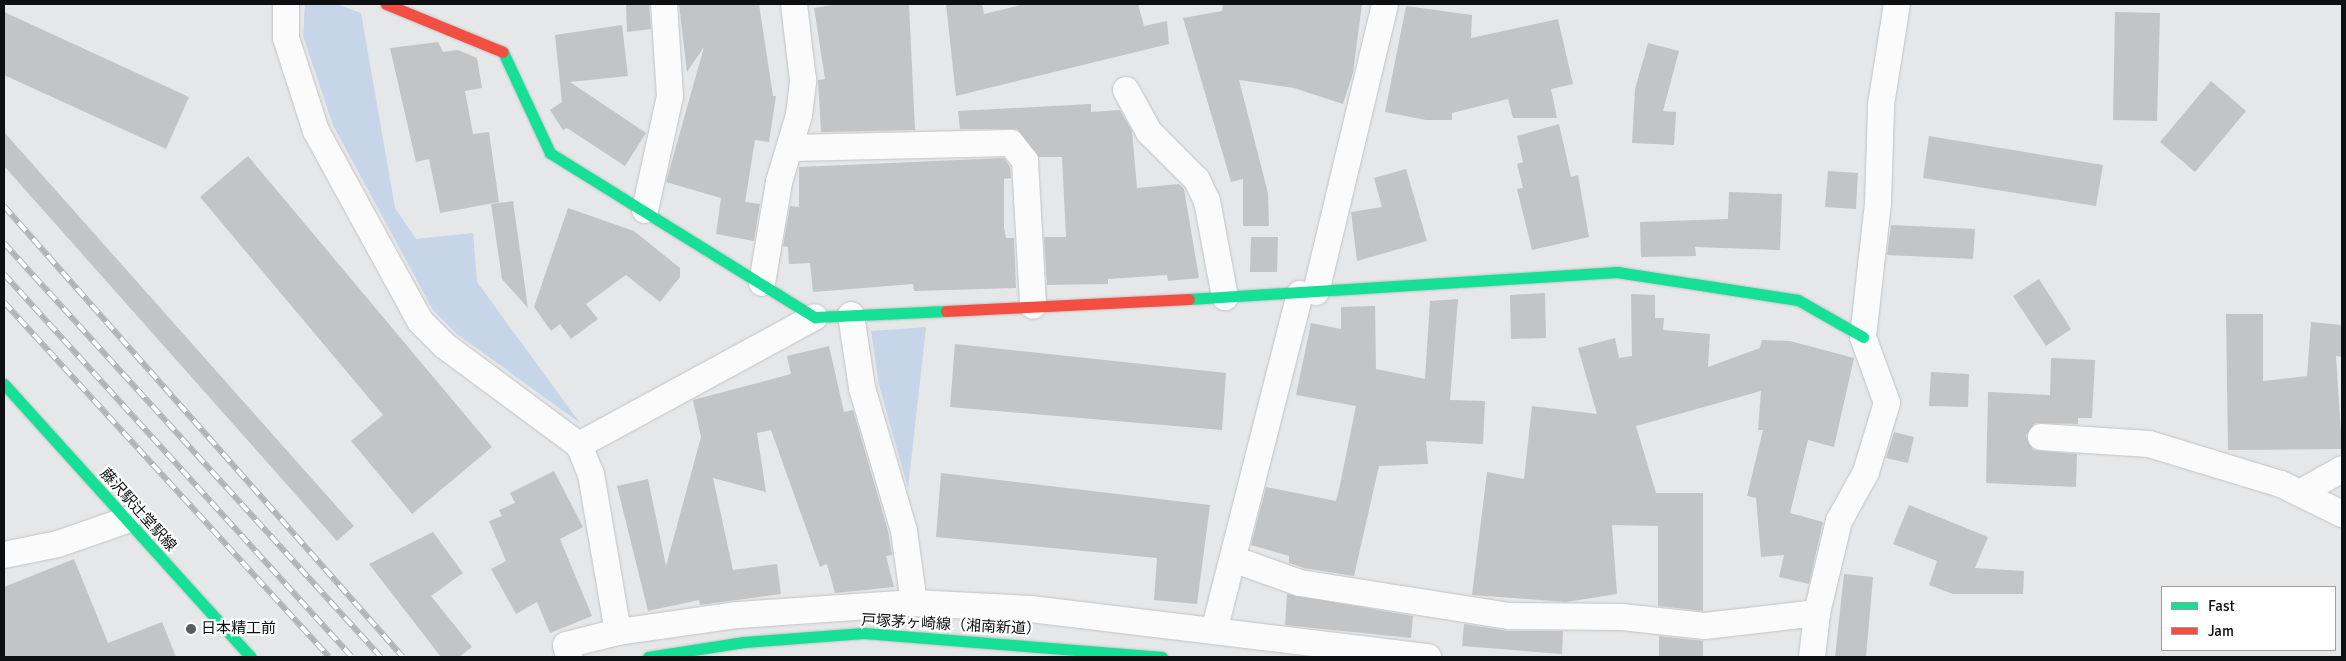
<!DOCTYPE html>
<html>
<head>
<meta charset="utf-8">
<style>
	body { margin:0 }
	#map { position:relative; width:2346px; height:661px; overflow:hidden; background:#e5e7e9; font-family:Signika,"Noto Sans JP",sans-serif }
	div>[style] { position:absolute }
	.green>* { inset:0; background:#c7d5e8 }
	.building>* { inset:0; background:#c3c4c6 }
	.roads { filter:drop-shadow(0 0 1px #c1c3c4) drop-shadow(0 0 1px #c1c3c4) }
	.street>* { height:26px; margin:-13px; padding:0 13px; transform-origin:13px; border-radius:13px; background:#fbfbfc }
	.fast>* { height:11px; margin:-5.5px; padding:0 5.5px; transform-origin:5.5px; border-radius:5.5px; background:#16e098 }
	.jam>* { height:11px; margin:-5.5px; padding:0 5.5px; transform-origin:5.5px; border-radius:5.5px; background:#f24e42 }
	.rail>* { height:5.5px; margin-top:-2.75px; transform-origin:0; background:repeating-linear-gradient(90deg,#fff 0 11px,#b3b3b4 0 22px); box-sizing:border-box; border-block:1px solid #b3b3b4 }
	.dots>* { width:14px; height:14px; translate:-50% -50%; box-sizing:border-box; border:2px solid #fff; border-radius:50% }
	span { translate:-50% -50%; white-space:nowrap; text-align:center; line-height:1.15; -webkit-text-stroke:4.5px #fff; paint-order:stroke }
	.street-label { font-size:15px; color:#0e0f10 }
	.poi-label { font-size:15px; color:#0e0f10 }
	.left { translate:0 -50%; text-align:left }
	.frame { position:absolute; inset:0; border:5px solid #0e0f10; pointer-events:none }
	.legend { position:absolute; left:2161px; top:586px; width:175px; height:65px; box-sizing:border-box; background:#fff; border:1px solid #9f9f9f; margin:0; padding:6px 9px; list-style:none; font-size:15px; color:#0e0f10 }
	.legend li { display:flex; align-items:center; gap:10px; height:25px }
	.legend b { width:25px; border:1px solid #9f9f9f }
</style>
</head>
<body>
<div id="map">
	<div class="green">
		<div style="clip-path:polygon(305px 4px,336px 4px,361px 13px,395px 208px,416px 239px,473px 233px,477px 282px,580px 423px,457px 334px,433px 310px,333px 125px,303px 36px)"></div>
		<div style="clip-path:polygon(926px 327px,908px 488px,879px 385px,871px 331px)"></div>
	</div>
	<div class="building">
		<div style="clip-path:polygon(626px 4px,649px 4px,651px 29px,627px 32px)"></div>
		<div style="clip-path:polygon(679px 4px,759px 4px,773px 96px,776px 96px,769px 142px,755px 140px,745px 202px,760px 204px,754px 241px,716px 234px,721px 198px,666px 182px,704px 47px,687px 72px)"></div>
		<div style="clip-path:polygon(839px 4px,909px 4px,915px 130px,821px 132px,818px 80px,825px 79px,814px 8px)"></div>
		<div style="clip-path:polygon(946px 4px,982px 4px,984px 14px,1025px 4px,1138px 4px,1144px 26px,1167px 21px,1169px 44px,956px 96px)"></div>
		<div style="clip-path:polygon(1223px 4px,1362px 4px,1353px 73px,1343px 104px,1294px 88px,1239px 80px,1268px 193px,1269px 226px,1243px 226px,1243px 179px,1231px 182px,1183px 18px,1222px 11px)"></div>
		<div style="clip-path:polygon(1406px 6px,1472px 15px,1471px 38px,1558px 19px,1573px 84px,1551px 89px,1557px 118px,1513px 118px,1508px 99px,1452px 113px,1452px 120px,1426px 120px,1385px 112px)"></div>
		<div style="clip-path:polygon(4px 12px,189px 97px,166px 149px,4px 75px)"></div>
		<div style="clip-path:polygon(2115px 12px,2160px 13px,2157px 121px,2113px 120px)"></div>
		<div style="clip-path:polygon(622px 25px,628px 76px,570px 82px,646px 133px,625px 166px,567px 128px,563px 130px,550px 110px,562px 102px,555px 35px)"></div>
		<div style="clip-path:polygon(438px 42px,443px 52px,458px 50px,477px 58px,482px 88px,465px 91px,473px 134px,489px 132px,499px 202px,440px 213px,429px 159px,416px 162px,390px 48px)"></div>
		<div style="clip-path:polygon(1648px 43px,1679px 51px,1663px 111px,1676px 112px,1674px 145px,1632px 143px,1635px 89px)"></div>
		<div style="clip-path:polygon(2211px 81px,2246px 111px,2195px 172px,2160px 142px)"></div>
		<div style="clip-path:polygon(1091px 104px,1091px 112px,1120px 110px,1132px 131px,1137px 188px,1179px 184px,1184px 189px,1199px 278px,1168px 281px,1167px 275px,1108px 279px,1108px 284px,1047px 285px,1044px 237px,1066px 237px,1062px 157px,1039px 157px,1017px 129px,960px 129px,958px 111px)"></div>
		<div style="clip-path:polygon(1559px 124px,1571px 177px,1578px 175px,1589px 237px,1532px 250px,1517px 189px,1523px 188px,1517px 164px,1523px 162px,1517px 136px)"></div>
		<div style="clip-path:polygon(4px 132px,354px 526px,337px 541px,4px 166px)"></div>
		<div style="clip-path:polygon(1929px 136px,2103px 165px,2096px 206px,1923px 178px)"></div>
		<div style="clip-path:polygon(248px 156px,492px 447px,412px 514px,351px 441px,383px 415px,200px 197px)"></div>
		<div style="clip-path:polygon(1004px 158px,1010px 167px,1011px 178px,1004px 179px,1004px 227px,1006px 238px,1014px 238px,1016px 288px,914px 291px,913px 284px,813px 292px,810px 263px,789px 264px,788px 247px,783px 246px,790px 206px,799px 207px,799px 167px)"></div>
		<div style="clip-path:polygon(1406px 169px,1427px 241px,1357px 261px,1351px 212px,1382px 207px,1374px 178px)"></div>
		<div style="clip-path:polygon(1828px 171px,1858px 173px,1856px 209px,1825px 207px)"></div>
		<div style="clip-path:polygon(1729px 192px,1782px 194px,1780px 250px,1695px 247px,1696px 256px,1641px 257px,1640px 222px,1728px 219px)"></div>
		<div style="clip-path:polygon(513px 201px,528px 308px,502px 279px,491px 204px)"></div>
		<div style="clip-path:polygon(568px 208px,634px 231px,680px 268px,680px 277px,660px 302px,626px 275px,586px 304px,598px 319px,571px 339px,560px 324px,551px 331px,534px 307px)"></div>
		<div style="clip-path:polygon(1891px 225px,1975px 229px,1973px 259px,1887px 255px)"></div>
		<div style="clip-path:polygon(1251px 237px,1278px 237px,1277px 272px,1250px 272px)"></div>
		<div style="clip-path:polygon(2039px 279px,2071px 329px,2046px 346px,2013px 296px)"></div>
		<div style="clip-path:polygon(1545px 293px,1546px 338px,1511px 339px,1510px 295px)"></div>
		<div style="clip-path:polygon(1631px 294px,1655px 295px,1655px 318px,1664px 318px,1663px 330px,1710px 334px,1708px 367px,1760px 348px,1762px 340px,1790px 341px,1854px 358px,1834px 447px,1808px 440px,1790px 513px,1823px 522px,1809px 584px,1779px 577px,1784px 555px,1761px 557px,1756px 498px,1747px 496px,1763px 430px,1758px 430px,1761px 391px,1636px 426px,1656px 493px,1703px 493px,1703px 611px,1658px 606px,1658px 526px,1612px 525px,1617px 594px,1566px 602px,1472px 595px,1487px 472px,1524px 479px,1532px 406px,1597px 414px,1578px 348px,1615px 338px,1619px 358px,1632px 356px)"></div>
		<div style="clip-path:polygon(1458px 299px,1450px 400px,1485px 401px,1483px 444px,1426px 441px,1428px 464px,1379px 466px,1354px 576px,1304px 568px,1289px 563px,1289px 556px,1251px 545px,1266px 487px,1336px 501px,1340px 485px,1356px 406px,1296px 395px,1311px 323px,1341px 329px,1341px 307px,1375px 306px,1376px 369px,1425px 379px,1430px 301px)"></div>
		<div style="clip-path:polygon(2226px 314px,2263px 314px,2263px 381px,2307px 376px,2311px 322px,2342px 325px,2342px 357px,2336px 356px,2342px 449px,2228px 450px)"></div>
		<div style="clip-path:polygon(955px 344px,1226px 373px,1222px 430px,950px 407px)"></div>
		<div style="clip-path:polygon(829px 346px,844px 412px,853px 410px,888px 531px,892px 555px,886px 556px,894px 587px,835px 593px,827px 564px,820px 567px,771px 430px,757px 433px,766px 492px,713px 478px,733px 570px,777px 564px,781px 594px,700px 605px,699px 600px,648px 611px,617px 486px,648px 479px,666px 566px,701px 437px,693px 400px,791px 374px,787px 356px)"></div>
		<div style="clip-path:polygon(2051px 358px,2095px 360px,2092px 418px,2078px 418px,2078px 424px,2035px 423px,2026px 436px,2033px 450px,2077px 454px,2076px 487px,1986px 483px,1988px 392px,2050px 395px)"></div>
		<div style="clip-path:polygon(1931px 372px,1969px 374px,1968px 407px,1929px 406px)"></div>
		<div style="clip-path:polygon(1894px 432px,1914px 437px,1908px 463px,1886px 458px)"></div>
		<div style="clip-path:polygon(554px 471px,583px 527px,560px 539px,592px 616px,550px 633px,537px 602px,516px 614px,491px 569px,506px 561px,489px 521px,502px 516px,499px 510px,515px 503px,510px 493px)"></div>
		<div style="clip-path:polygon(941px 473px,1210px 505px,1197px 604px,1154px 600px,1157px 558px,936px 537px)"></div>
		<div style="clip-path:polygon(1909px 505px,1988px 537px,1975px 568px,2024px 571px,2023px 594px,1953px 594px,1929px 585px,1937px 561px,1893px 544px)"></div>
		<div style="clip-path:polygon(433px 532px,463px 573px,431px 596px,472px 647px,459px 657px,441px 657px,369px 564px)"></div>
		<div style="clip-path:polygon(74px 559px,108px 643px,162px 622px,176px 657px,4px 657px,4px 587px)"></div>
		<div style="clip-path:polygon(1844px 574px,1873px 577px,1866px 657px,1835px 657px)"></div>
		<div style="clip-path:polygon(1287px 594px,1413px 616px,1411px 638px,1285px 625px)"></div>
		<div style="clip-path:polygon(1464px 624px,1509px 631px,1563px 631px,1562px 654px,1462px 646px)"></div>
		<div style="clip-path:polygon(1659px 636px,1703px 641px,1703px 657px,1659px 657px)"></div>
	</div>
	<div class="roads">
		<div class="street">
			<div style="left:286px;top:4px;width:34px;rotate:90deg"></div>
			<div style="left:286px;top:38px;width:98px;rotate:72.1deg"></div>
			<div style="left:316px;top:131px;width:217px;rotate:61.3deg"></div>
			<div style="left:420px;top:321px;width:35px;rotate:45deg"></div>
			<div style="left:445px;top:346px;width:167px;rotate:36.5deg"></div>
			<div style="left:579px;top:445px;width:31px;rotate:68deg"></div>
			<div style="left:591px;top:474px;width:160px;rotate:80.3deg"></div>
			<div style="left:1126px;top:90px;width:48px;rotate:61.3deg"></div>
			<div style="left:1149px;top:132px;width:68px;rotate:45deg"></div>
			<div style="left:1197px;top:180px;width:23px;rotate:65deg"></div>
			<div style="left:1207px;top:201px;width:98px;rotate:79.4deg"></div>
			<div style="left:790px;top:148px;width:221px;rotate:-1.3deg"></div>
			<div style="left:1011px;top:143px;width:23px;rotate:52deg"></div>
			<div style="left:1025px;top:161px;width:145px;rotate:86.8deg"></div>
			<div style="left:645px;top:210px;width:117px;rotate:-77.6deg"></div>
			<div style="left:670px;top:96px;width:92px;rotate:-93.7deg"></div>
			<div style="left:762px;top:283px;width:102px;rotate:-80.4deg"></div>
			<div style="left:779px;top:182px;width:70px;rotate:-73.4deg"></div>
			<div style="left:799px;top:115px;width:35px;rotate:-83deg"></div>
			<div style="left:803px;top:80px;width:77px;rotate:-96.8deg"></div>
			<div style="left:1316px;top:292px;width:296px;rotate:-76.5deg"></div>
			<div style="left:851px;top:315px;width:74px;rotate:81.4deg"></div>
			<div style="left:862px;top:388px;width:149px;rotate:73.6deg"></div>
			<div style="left:904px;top:531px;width:73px;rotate:82.1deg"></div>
			<div style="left:2041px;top:437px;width:108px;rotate:3.7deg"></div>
			<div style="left:2149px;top:444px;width:138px;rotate:16.9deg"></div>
			<div style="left:2281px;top:484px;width:68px;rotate:26.2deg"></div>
			<div style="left:579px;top:445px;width:268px;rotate:-28.5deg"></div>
			<div style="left:2300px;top:493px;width:48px;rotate:-29.7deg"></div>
			<div style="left:4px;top:555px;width:55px;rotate:-11.5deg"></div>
			<div style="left:58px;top:544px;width:73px;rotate:-19.2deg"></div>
			<div style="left:1233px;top:559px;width:71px;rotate:19.7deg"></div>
			<div style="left:1300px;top:583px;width:212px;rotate:9deg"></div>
			<div style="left:1509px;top:616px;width:113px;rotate:0.5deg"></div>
			<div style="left:1622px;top:617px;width:83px;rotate:6.2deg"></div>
			<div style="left:1705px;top:626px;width:113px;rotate:-6.6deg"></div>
			<div style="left:1214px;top:631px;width:348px;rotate:-75.7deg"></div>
			<div style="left:569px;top:657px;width:12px;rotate:-104deg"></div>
			<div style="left:566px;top:645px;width:54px;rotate:-14deg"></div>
			<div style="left:618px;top:632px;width:121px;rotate:-8.1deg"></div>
			<div style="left:738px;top:615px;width:176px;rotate:-3.9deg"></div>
			<div style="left:914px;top:603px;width:117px;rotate:2.9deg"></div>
			<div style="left:1031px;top:609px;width:400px;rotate:6.9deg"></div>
			<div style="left:1812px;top:657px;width:44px;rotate:-83.5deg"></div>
			<div style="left:1817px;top:613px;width:95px;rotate:-76.6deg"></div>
			<div style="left:1839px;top:521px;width:56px;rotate:-61.1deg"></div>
			<div style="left:1866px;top:472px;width:72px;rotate:-73.1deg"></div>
			<div style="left:1887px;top:403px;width:70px;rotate:-110deg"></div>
			<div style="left:1863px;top:337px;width:135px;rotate:-83.6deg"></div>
			<div style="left:1878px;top:203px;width:98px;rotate:-88.2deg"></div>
			<div style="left:1881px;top:105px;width:102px;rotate:-81deg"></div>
		</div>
		<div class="fast">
			<div style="left:503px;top:52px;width:111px;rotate:65deg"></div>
			<div style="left:550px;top:153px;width:312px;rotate:31.8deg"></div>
			<div style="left:815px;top:317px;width:131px;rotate:-2.6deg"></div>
			<div style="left:1189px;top:299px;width:429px;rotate:-3.6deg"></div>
			<div style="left:1617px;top:272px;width:183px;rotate:8.8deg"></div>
			<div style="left:1798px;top:300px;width:75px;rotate:29.6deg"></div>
			<div style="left:4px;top:384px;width:368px;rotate:47.9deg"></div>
			<div style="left:648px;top:657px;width:97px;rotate:-8.9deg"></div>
			<div style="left:744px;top:642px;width:120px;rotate:-4.3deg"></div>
			<div style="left:864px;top:633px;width:299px;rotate:4.6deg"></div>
		</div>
		<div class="jam">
			<div style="left:386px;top:4px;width:126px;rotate:22.3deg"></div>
			<div style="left:946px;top:311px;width:243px;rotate:-2.8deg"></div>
		</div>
	</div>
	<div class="rail">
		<div style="left:4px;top:206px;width:602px;rotate:48.5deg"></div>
		<div style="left:4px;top:243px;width:560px;rotate:47.68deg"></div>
		<div style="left:4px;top:274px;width:517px;rotate:47.74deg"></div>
		<div style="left:4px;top:302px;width:481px;rotate:47.5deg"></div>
	</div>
	<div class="dots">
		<div style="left:191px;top:629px;background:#595b5c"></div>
	</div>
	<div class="street-label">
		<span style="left:138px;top:510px;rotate:48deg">藤沢駅辻堂駅線</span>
		<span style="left:951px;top:625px;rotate:3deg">戸塚茅ヶ崎線（湘南新道）</span>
	</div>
	<div class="poi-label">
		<span class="left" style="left:201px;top:629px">日本精工前</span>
	</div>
	<div class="frame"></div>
	<ul class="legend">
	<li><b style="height:6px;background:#16e098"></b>Fast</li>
	<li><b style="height:6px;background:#f24e42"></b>Jam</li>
	</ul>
</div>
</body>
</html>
